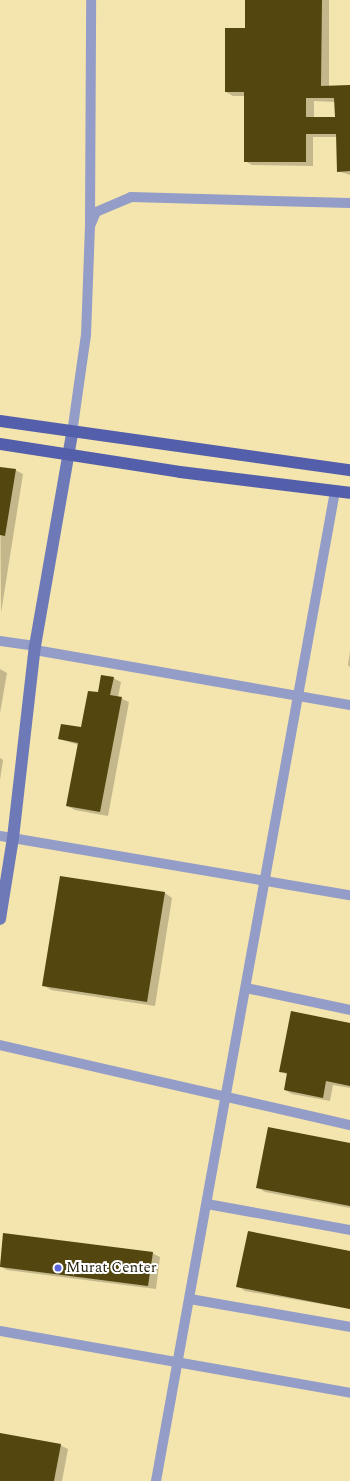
<!DOCTYPE html>
<html>
<head>
<meta charset="utf-8">
<style>
	body { margin:0 }
	#map { position:relative; width:350px; height:1481px; overflow:hidden; background:#f4e5ae; font-family:Spectral,serif }
	div>[style] { position:absolute }
	.shadow>* { inset:0; background:#0003 }
	.building>* { inset:0; background:#53460f }
	.street>* { height:10px; margin:-5px; padding:0 5px; transform-origin:5px; border-radius:5px; background:#949dc8 }
	.secondary>* { height:12px; margin:-6px; padding:0 6px; transform-origin:6px; border-radius:6px; background:#6e7ab8 }
	.primary>* { height:12px; margin:-6px; padding:0 6px; transform-origin:6px; border-radius:6px; background:#545fab }
	.dots>* { width:11px; height:11px; translate:-50% -50%; box-sizing:border-box; border:2px solid #fff; border-radius:50% }
	span { translate:-50% -50%; white-space:nowrap; text-align:center; line-height:1.15; -webkit-text-stroke:4px #fff; paint-order:stroke }
	.poi-label { font-size:15px; color:#241e08 }
	.left { translate:0 -50%; text-align:left }
</style>
</head>
<body>
<div id="map">
	<div class="shadow">
		<div style="clip-path:polygon(evenodd,246px 0,329px 0,329px 87px,350px 86px,350px 175px,338px 171px,337px 137px,313px 137px,313px 166px,252px 165px,245px 161px,245px 96px,233px 96px,226px 92px,246px 29px,246px 0,314px 101px,335px 102px,336px 118px,314px 118px,314px 101px)"></div>
		<div style="clip-path:polygon(0 468px,15px 470px,23px 474px,1px 613px)"></div>
		<div style="clip-path:polygon(350px 651px,350px 667px,348px 665px)"></div>
		<div style="clip-path:polygon(0 669px,7px 673px,0 713px)"></div>
		<div style="clip-path:polygon(113px 678px,121px 682px,118px 697px,129px 702px,108px 816px,75px 810px,67px 806px,79px 745px,59px 739px,82px 729px)"></div>
		<div style="clip-path:polygon(0 758px,3px 760px,0 780px)"></div>
		<div style="clip-path:polygon(61px 877px,165px 893px,172px 898px,155px 1006px,51px 990px,43px 985px)"></div>
		<div style="clip-path:polygon(350px 1024px,350px 1088px,333px 1085px,330px 1101px,292px 1094px,285px 1090px,288px 1075px,280px 1071px)"></div>
		<div style="clip-path:polygon(350px 1144px,350px 1208px,265px 1192px,257px 1187px)"></div>
		<div style="clip-path:polygon(4px 1234px,152px 1253px,160px 1257px,156px 1289px,7px 1270px,0 1266px)"></div>
		<div style="clip-path:polygon(350px 1252px,350px 1309px,245px 1291px,238px 1286px)"></div>
		<div style="clip-path:polygon(0 1434px,60px 1445px,68px 1449px,62px 1481px,0 1481px)"></div>
	</div>
	<div class="building">
		<div style="clip-path:polygon(evenodd,245px 0,322px 0,321px 86px,350px 85px,350px 171px,337px 172px,336px 134px,306px 134px,306px 162px,244px 162px,244px 92px,225px 92px,225px 28px,245px 28px,245px 0,306px 98px,334px 98px,335px 117px,306px 117px,306px 98px)"></div>
		<div style="clip-path:polygon(0 467px,16px 469px,5px 536px,0 535px)"></div>
		<div style="clip-path:polygon(101px 675px,114px 677px,110px 695px,122px 697px,100px 812px,66px 806px,78px 743px,58px 739px,61px 724px,81px 727px,88px 691px,98px 692px)"></div>
		<div style="clip-path:polygon(60px 876px,165px 892px,147px 1002px,42px 986px)"></div>
		<div style="clip-path:polygon(291px 1011px,350px 1023px,350px 1086px,326px 1081px,323px 1098px,284px 1090px,287px 1073px,279px 1072px)"></div>
		<div style="clip-path:polygon(268px 1127px,350px 1143px,350px 1206px,256px 1188px)"></div>
		<div style="clip-path:polygon(248px 1231px,350px 1251px,350px 1309px,236px 1287px)"></div>
		<div style="clip-path:polygon(3px 1233px,153px 1252px,148px 1286px,0 1267px)"></div>
		<div style="clip-path:polygon(0 1433px,61px 1444px,54px 1481px,0 1481px)"></div>
	</div>
	<div class="street">
		<div style="left:90px;top:222px;width:222px;rotate:-89.7deg"></div>
		<div style="left:72px;top:433px;width:99px;rotate:-81.9deg"></div>
		<div style="left:86px;top:335px;width:109px;rotate:-87.9deg"></div>
		<div style="left:90px;top:226px;width:15px;rotate:-67deg"></div>
		<div style="left:96px;top:212px;width:38px;rotate:-23deg"></div>
		<div style="left:131px;top:197px;width:219px;rotate:1.6deg"></div>
		<div style="left:0;top:641px;width:35px;rotate:8deg"></div>
		<div style="left:35px;top:650px;width:320px;rotate:9.9deg"></div>
		<div style="left:0;top:836px;width:355px;rotate:9.6deg"></div>
		<div style="left:246px;top:988px;width:106px;rotate:11.9deg"></div>
		<div style="left:0;top:1045px;width:359px;rotate:12.9deg"></div>
		<div style="left:207px;top:1204px;width:145px;rotate:10.3deg"></div>
		<div style="left:190px;top:1299px;width:162px;rotate:9.9deg"></div>
		<div style="left:0;top:1331px;width:355px;rotate:10deg"></div>
		<div style="left:156px;top:1481px;width:1006px;rotate:-79.75deg"></div>
	</div>
	<div class="secondary">
		<div style="left:0;top:919px;width:82px;rotate:-80.9deg"></div>
		<div style="left:13px;top:838px;width:193px;rotate:-83.5deg"></div>
		<div style="left:35px;top:646px;width:216px;rotate:-80.1deg"></div>
	</div>
	<div class="primary">
		<div style="left:0;top:421px;width:353px;rotate:8deg"></div>
		<div style="left:0;top:444px;width:182px;rotate:8.8deg"></div>
		<div style="left:180px;top:472px;width:171px;rotate:7deg"></div>
	</div>
	<div class="dots">
		<div style="left:58px;top:1268px;background:#5a65dc"></div>
	</div>
	<div class="poi-label">
		<span class="left" style="left:66px;top:1268px">Murat Center</span>
	</div>
</div>
</body>
</html>
